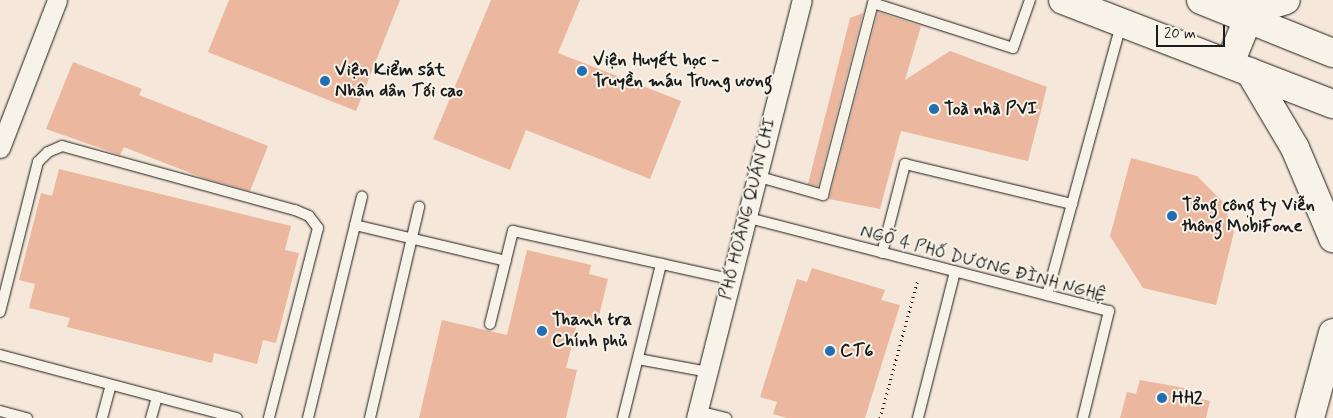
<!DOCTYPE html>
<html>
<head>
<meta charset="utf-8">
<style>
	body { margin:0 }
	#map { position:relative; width:1333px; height:418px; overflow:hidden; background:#f5e7d9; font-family:Mynerve,sans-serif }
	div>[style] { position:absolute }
	.building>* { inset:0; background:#ebb79e }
	.path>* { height:3px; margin-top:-1.5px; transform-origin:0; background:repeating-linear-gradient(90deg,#1c1c1c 0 1px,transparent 0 5px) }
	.roads { filter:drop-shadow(0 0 1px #1c1c1c) drop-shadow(0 0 1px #1c1c1c) }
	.lane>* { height:10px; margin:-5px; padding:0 5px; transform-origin:5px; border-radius:5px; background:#f7f3e8 }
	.street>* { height:19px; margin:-9.5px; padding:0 9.5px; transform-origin:9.5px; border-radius:9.5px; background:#f7f3e8 }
	.secondary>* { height:28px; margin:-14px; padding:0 14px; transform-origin:14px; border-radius:14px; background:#f7f3e8 }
	.dots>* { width:14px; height:14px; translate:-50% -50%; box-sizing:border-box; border:2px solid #f7f3e8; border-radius:50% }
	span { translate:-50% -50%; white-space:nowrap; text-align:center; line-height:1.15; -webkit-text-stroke:4px #f7f3e8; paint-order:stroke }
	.poi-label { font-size:18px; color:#1c1c1c; font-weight:700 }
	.left { translate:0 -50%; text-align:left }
	.street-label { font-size:18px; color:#1c1c1c }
	.scale { position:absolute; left:1156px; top:25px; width:69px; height:22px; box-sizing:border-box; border:2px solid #1c1c1c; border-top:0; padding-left:6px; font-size:15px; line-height:18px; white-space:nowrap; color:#1c1c1c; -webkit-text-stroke:4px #f7f3e8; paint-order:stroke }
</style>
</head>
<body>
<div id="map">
	<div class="building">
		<div style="clip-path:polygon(229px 0,400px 0,356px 111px,208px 52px)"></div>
		<div style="clip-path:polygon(491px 0,580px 0,558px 53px,681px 101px,650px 179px,526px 130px,510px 170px,433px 139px)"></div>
		<div style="clip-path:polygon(878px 12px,921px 26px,905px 80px,950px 51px,1047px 87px,1028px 161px,901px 131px,880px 209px,829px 199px)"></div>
		<div style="clip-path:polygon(863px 13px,818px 186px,808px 184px,850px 18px)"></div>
		<div style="clip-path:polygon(73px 62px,142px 89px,139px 95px,268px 146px,250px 191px,203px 178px,124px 147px,120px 155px,46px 129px)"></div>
		<div style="clip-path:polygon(1131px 158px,1197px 176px,1222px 201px,1234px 232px,1216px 305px,1143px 288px,1110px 236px)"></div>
		<div style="clip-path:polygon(59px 169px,291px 226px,285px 250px,299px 253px,276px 343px,263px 340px,257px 364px,214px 353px,212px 363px,67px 327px,70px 318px,29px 308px,35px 284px,19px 280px,41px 193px,52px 196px)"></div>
		<div style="clip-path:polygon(527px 250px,591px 265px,589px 274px,608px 279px,596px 328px,577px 324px,566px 368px,577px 370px,566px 418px,419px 418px,442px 320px,507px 335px)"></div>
		<div style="clip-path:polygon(812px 268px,885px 290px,881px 300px,900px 305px,865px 418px,787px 418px,773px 414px,777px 402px,760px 397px,797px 279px,807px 282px)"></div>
		<div style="clip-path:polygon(1140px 380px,1190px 389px,1189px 396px,1210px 401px,1206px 418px,1120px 418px,1127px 392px,1136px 394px)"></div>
	</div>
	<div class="path">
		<div style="left:880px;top:418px;width:144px;rotate:-74.7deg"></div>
	</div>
	<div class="roads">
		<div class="lane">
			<div style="left:756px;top:176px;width:70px;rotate:15.8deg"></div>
			<div style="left:823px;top:195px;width:198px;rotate:-75.4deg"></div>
			<div style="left:873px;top:3px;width:147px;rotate:17.8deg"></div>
			<div style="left:1013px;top:48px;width:51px;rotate:-70.5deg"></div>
			<div style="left:745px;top:217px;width:376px;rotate:14.5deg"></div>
			<div style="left:1109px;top:311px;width:110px;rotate:103.7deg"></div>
			<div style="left:355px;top:225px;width:155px;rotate:13.4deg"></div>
			<div style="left:882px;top:253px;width:92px;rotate:-75.5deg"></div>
			<div style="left:905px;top:164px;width:172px;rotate:13.5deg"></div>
			<div style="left:1047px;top:295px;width:280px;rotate:-74.7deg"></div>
			<div style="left:0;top:312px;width:155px;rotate:-75.8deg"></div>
			<div style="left:38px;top:162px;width:14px;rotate:-45deg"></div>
			<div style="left:48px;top:152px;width:15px;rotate:-23deg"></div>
			<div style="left:62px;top:146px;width:242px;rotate:15.4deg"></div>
			<div style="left:295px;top:210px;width:15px;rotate:23deg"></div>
			<div style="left:309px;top:216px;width:15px;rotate:53deg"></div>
			<div style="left:318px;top:228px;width:196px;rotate:104.5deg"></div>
			<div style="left:490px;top:324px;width:96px;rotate:-76.1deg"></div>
			<div style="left:513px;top:231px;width:222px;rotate:12.5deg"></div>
			<div style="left:0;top:355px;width:245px;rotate:14.9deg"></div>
			<div style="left:638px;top:359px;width:71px;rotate:10.5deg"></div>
			<div style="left:0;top:411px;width:28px;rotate:15deg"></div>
			<div style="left:698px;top:411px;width:29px;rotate:14deg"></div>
			<div style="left:102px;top:418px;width:34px;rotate:-75deg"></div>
			<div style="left:151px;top:418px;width:22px;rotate:-74deg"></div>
			<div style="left:308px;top:418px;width:228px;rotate:-76.3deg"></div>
			<div style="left:370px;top:418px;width:217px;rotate:-76.9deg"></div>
			<div style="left:623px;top:418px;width:159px;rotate:-76.1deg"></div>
			<div style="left:918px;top:418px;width:151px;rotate:-75.8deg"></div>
		</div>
		<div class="street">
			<div style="left:0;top:148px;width:159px;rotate:-68.9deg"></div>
			<div style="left:696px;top:418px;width:431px;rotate:-75.8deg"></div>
		</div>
		<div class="secondary">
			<div style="left:1063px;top:0;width:289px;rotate:21.1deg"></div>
			<div style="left:1201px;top:0;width:142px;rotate:21.9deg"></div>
			<div style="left:1238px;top:15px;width:50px;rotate:-17.4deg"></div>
			<div style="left:1230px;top:63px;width:48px;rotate:-67.8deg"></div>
			<div style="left:1250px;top:72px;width:88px;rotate:59.4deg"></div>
			<div style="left:1295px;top:148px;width:98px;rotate:67.1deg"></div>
			<div style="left:1310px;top:418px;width:88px;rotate:-74.9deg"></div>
		</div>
	</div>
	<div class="dots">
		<div style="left:582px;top:71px;background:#1f6fb2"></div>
		<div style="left:325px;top:81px;background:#1f6fb2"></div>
		<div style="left:934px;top:109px;background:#1f6fb2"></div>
		<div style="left:1172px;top:216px;background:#1f6fb2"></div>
		<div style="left:542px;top:331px;background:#1f6fb2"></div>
		<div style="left:830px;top:351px;background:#1f6fb2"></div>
		<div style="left:1162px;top:398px;background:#1f6fb2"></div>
	</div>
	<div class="poi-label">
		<span class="left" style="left:593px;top:71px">Viện Huyết học -<br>Truyền máu Trung ương</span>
		<span class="left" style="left:335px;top:81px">Viện Kiểm sát<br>Nhân dân Tối cao</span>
		<span class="left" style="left:944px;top:109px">Toà nhà PVI</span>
		<span class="left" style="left:1182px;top:216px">Tổng công ty Viễn<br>thông MobiFone</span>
		<span class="left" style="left:552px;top:331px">Thanh tra<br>Chính phủ</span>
		<span class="left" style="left:840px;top:351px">CT6</span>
		<span class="left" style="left:1172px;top:398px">HH2</span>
	</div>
	<div class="street-label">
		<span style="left:748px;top:209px;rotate:-76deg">PHỐ HOÀNG QUÁN CHI</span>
		<span style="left:983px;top:264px;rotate:15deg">NGÕ 4 PHỐ DƯƠNG ĐÌNH NGHỆ</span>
	</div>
	<div class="scale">20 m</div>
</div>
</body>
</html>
